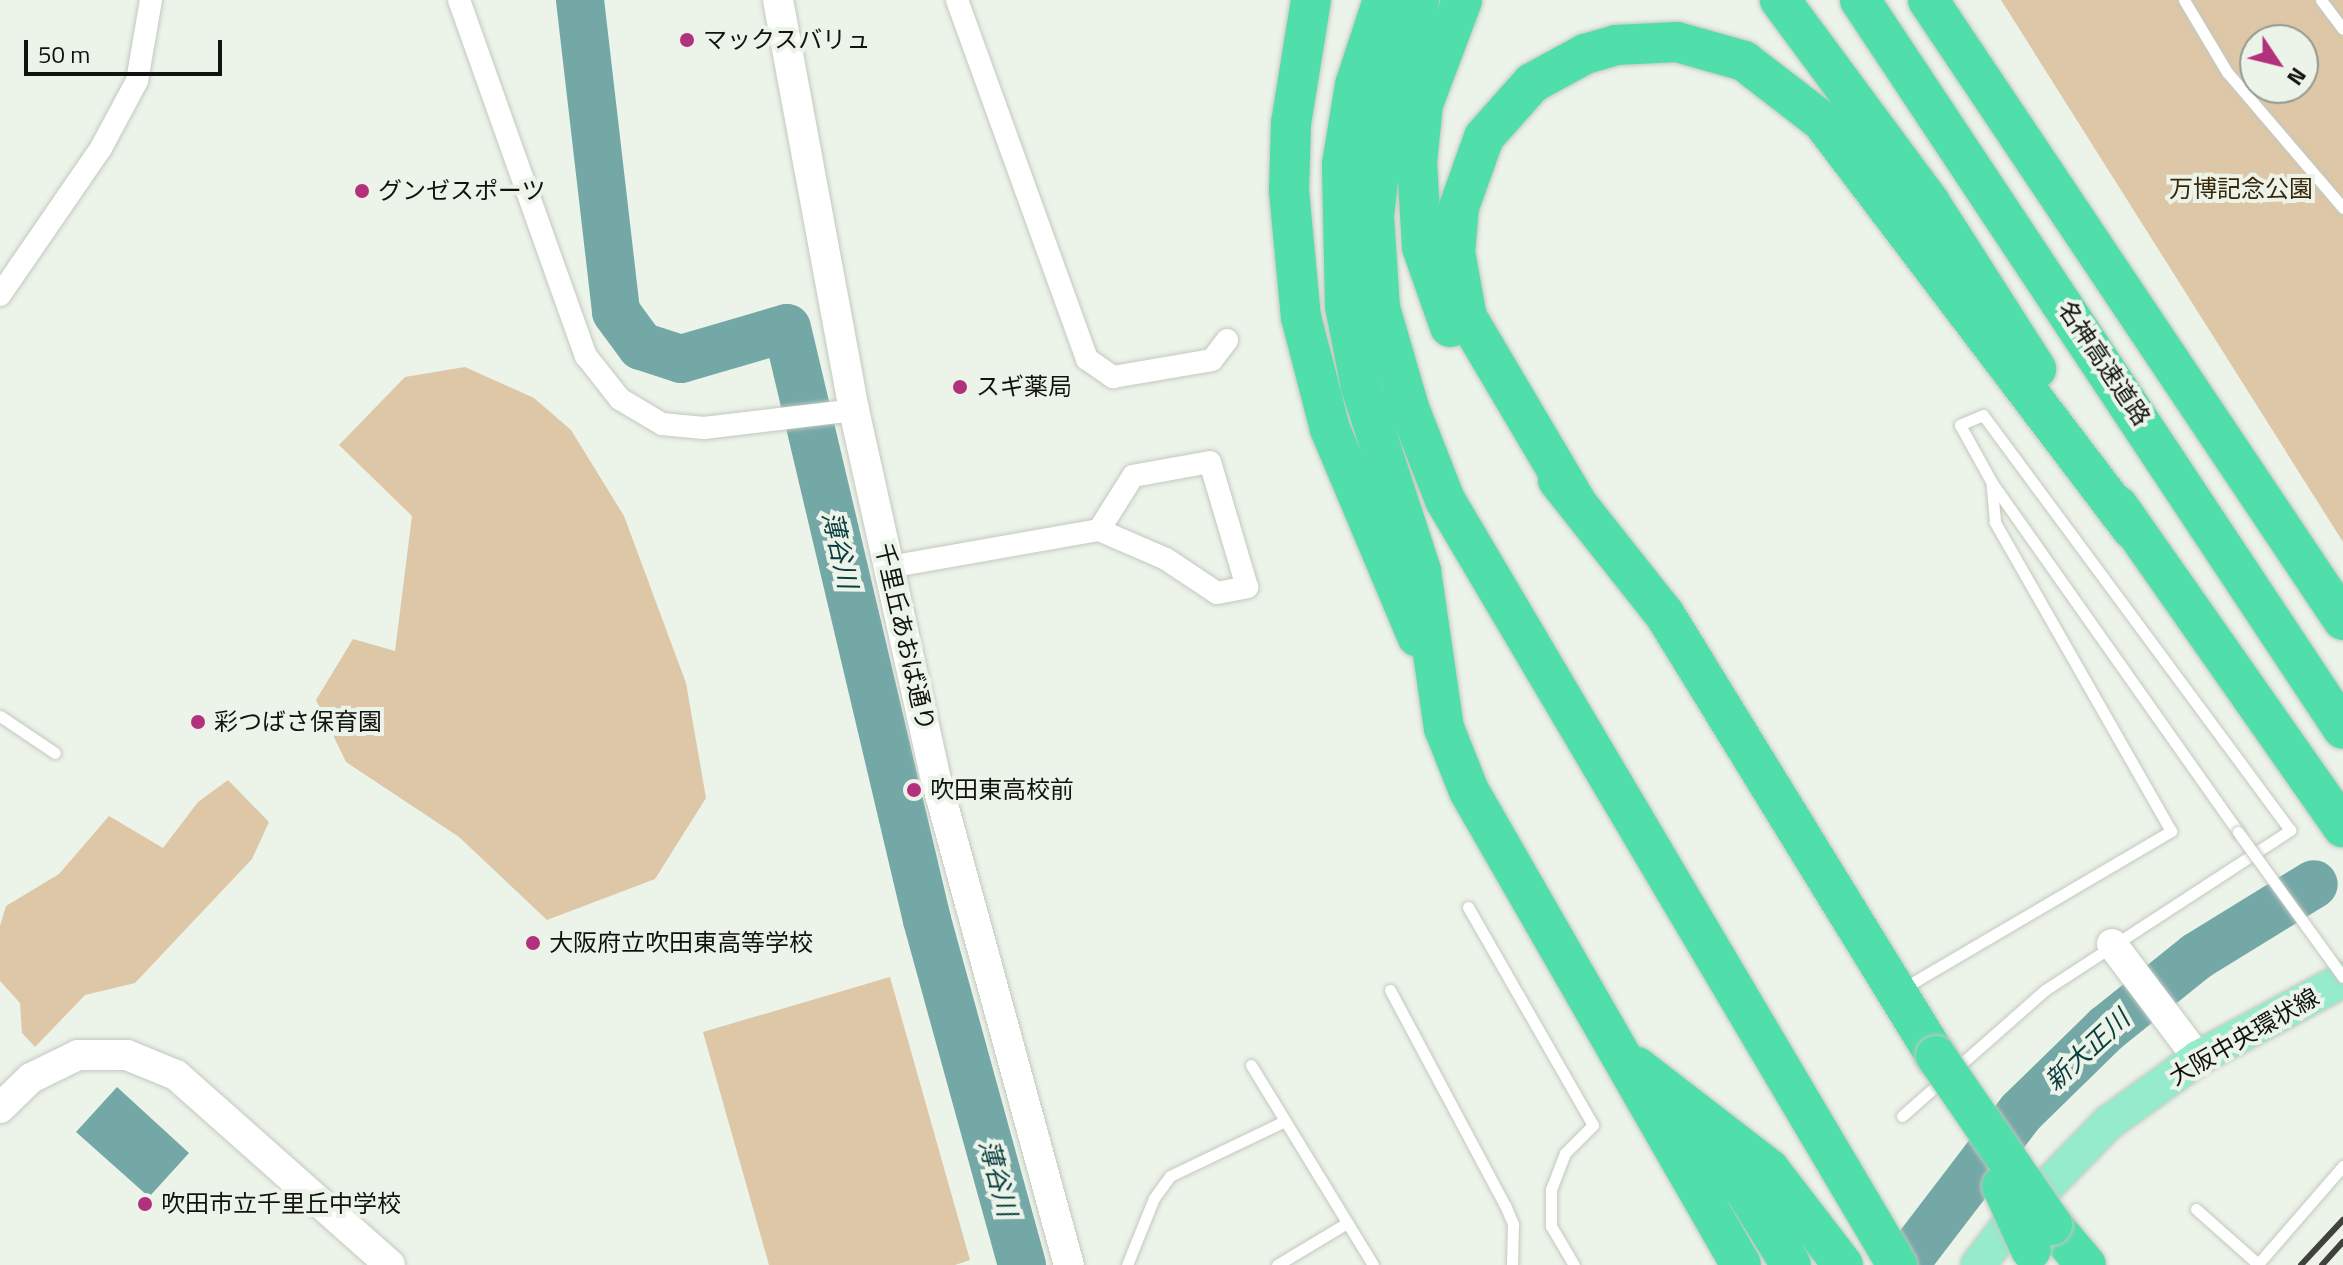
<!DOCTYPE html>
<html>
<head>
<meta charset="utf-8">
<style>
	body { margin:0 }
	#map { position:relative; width:2343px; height:1265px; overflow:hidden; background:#ecf3e9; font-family:"Titillium Web","Noto Sans JP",sans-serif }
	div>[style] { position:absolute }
	.green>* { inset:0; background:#dec7a6 }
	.water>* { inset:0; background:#74a8a7 }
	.river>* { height:48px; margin:-24px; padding:0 24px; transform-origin:24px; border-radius:24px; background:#74a8a7 }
	.roads { filter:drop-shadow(0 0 2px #c3c9c0) drop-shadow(0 0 2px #c3c9c0) }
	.lane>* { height:11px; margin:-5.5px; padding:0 5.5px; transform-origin:5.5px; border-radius:5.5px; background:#fff }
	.street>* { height:22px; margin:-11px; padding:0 11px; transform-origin:11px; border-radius:11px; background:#fff }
	.secondary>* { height:30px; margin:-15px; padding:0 15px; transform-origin:15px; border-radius:15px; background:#fff }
	.primary>* { height:34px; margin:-17px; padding:0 17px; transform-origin:17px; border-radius:17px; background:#96ebcc }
	.highway>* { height:40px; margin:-20px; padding:0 20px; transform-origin:20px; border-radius:20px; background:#50deaa }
	.rail>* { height:6px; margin:-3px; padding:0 3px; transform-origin:3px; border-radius:3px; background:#3e413c }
	.bridges { filter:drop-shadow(0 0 2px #c3c9c0) drop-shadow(0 0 2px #c3c9c0) }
	.lane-bridge>* { height:11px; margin:-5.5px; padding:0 5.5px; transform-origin:5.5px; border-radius:5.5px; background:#fff }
	.highway-bridge>* { height:40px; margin:-20px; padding:0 20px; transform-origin:20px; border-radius:20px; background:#50deaa }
	.dots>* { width:22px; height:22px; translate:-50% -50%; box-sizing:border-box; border:4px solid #ecf3e9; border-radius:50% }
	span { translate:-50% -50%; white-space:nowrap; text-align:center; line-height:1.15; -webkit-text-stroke:8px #ecf3e9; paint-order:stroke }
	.poi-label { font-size:24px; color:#111310 }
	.left { translate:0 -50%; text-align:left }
	.park-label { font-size:24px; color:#3a280a }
	.street-label { font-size:24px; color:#111310 }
	.water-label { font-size:26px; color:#0a3d3d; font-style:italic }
	.north { position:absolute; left:2239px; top:24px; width:80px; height:80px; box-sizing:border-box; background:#ecf3e9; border:2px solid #949992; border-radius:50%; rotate:125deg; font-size:22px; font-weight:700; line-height:32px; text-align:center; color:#111310 }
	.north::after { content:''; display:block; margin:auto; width:28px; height:36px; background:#b2317d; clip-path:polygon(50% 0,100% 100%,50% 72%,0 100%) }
	.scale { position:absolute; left:24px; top:40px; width:198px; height:36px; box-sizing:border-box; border:4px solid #111310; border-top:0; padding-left:10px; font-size:24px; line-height:28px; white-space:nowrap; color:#111310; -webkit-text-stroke:6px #ecf3e9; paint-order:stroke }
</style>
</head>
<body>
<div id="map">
	<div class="green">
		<div style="clip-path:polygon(evenodd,2001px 0,2343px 0,2343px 542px,2001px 0,2255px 40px,2303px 40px,2303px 88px,2255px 88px,2255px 40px)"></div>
		<div style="clip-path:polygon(465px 367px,534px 398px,571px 430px,624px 516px,686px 683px,706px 798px,655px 879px,547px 920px,459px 837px,346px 762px,316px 700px,353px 639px,395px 651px,412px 516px,339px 445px,405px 377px)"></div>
		<div style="clip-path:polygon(228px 780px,269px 822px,252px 859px,135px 983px,85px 995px,35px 1047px,22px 1033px,20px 1003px,0 981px,0 926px,6px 906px,59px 874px,109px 816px,163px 848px,198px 802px)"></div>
		<div style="clip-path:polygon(890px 977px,970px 1260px,955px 1265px,769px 1265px,703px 1032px)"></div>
	</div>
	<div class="water">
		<div style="clip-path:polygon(117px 1087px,189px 1153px,149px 1197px,76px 1132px)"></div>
	</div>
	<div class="river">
		<div style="left:580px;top:0;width:314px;rotate:83.4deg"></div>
		<div style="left:616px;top:312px;width:42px;rotate:53.7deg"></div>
		<div style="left:641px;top:346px;width:42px;rotate:18deg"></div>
		<div style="left:681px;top:359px;width:110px;rotate:-16.3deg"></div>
		<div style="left:787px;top:328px;width:608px;rotate:76.69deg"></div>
		<div style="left:927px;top:920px;width:358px;rotate:74.6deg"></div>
		<div style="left:1904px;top:1265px;width:193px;rotate:-52.6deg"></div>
		<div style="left:2021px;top:1112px;width:119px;rotate:-44.3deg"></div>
		<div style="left:2106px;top:1029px;width:117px;rotate:-38.7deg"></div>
		<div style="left:2197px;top:956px;width:137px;rotate:-31.6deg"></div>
	</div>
	<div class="roads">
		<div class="lane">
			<div style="left:2184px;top:0;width:84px;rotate:59.2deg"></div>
			<div style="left:2227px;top:72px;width:179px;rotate:49.5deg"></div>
			<div style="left:2321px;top:0;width:36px;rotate:53deg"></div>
			<div style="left:0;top:716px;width:66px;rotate:33.9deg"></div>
			<div style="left:1468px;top:907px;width:251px;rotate:60.2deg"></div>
			<div style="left:1593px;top:1125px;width:40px;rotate:135deg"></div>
			<div style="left:1565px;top:1153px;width:39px;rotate:111deg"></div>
			<div style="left:1551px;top:1189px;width:37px;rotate:90deg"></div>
			<div style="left:1551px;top:1226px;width:45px;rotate:59.5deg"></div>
			<div style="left:1902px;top:989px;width:312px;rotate:-30.4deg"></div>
			<div style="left:2171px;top:831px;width:356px;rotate:-119.7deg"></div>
			<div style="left:1995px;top:522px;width:38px;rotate:-95deg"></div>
			<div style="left:1390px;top:990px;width:244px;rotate:61.9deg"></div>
			<div style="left:1505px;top:1205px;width:21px;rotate:67deg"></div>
			<div style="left:1513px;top:1224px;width:41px;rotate:91.4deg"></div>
			<div style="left:1251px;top:1065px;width:234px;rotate:58.6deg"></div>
			<div style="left:1902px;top:1116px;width:191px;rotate:-41.4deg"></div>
			<div style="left:2045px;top:990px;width:293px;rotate:-33.1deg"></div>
			<div style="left:2290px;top:830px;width:516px;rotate:-126.49deg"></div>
			<div style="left:1983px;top:415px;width:25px;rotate:157deg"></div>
			<div style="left:1960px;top:425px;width:66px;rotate:61.1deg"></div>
			<div style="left:1992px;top:483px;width:427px;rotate:54.8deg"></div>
			<div style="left:2196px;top:1209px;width:83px;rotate:41.6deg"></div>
			<div style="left:2258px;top:1264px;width:130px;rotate:-49.1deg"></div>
			<div style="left:1127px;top:1265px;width:72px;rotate:-68.1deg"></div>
			<div style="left:1154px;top:1198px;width:27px;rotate:-54deg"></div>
			<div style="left:1170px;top:1176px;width:127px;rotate:-25.6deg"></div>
			<div style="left:1277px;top:1265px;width:82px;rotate:-31deg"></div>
		</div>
		<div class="street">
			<div style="left:459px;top:0;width:378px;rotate:70.4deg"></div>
			<div style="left:586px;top:356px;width:55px;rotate:51.7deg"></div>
			<div style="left:620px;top:399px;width:49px;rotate:30.8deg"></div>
			<div style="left:662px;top:424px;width:42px;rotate:5.4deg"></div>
			<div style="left:704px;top:428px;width:151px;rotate:-6.8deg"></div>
			<div style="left:957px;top:0;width:382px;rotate:70.1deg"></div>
			<div style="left:1087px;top:359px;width:32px;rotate:35deg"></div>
			<div style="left:1113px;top:377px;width:100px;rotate:-9.7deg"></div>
			<div style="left:1212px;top:360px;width:25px;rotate:-53deg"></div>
			<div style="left:0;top:295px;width:178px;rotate:-55.5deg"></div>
			<div style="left:101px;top:148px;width:76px;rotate:-61.8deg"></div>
			<div style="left:137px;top:81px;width:82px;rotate:-80.2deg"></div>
			<div style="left:889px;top:567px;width:213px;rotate:-10deg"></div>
			<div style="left:1099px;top:530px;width:73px;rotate:23.4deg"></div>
			<div style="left:1166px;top:559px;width:61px;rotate:33.7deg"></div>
			<div style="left:1217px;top:593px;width:31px;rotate:-11deg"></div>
			<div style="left:1247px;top:587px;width:130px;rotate:-106.5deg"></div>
			<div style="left:1210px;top:462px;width:78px;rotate:169.7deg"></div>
			<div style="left:1133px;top:476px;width:64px;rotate:122.2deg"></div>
		</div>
		<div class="secondary">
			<div style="left:778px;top:0;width:417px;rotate:79.5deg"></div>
			<div style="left:854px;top:410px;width:382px;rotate:77.5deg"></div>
			<div style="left:937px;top:783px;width:500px;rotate:74.7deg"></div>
			<div style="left:2112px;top:944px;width:143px;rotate:53deg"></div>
			<div style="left:0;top:1108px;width:43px;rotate:-44.1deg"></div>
			<div style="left:31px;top:1078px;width:52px;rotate:-26.1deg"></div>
			<div style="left:78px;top:1055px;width:49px"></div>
			<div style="left:127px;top:1055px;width:53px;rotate:22.2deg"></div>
			<div style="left:176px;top:1075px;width:286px;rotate:41.6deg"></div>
		</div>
		<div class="primary">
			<div style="left:1978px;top:1265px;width:49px;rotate:-52.4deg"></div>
			<div style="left:2008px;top:1226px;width:144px;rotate:-45.8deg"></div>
			<div style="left:2108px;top:1123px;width:111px;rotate:-35.8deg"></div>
			<div style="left:2198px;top:1058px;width:165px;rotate:-28.3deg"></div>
		</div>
		<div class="highway">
			<div style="left:1311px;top:0;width:125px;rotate:99.2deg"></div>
			<div style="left:1291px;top:123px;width:68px;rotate:91.7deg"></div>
			<div style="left:1289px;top:191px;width:127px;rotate:84.6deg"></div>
			<div style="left:1301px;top:317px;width:116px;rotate:75.5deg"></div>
			<div style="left:1330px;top:429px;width:225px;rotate:67.2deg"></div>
			<div style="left:1383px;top:0;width:89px;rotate:108.2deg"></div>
			<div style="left:1355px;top:85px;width:80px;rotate:99.3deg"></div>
			<div style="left:1342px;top:164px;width:142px;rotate:88.8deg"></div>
			<div style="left:1345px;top:306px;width:83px;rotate:78.8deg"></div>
			<div style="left:1361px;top:387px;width:194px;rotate:71.9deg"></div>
			<div style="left:1421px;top:571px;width:159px;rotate:81.7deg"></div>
			<div style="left:1444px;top:728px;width:68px;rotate:68.4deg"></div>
			<div style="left:1469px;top:791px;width:546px;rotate:60.15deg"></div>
			<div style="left:1419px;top:0;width:120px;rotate:106.5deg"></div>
			<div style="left:1385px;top:115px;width:102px;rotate:96.2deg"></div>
			<div style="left:1374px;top:216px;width:92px;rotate:86.3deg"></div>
			<div style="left:1380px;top:308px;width:104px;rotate:73.8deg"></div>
			<div style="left:1409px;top:408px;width:99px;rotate:68.6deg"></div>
			<div style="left:1445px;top:500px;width:889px;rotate:59.42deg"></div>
			<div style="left:1780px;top:0;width:252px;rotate:53.5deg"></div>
			<div style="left:1930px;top:203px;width:197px;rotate:57.4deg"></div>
			<div style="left:1860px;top:0;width:874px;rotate:56.47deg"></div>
			<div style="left:1928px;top:0;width:746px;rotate:56.2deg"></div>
			<div style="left:1450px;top:327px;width:85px;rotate:-109.3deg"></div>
			<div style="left:1422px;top:247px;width:85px;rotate:-93.4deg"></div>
			<div style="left:1417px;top:162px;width:58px;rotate:-84.1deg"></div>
			<div style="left:1423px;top:104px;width:111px;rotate:-69.4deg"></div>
			<div style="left:1558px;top:480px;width:172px;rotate:51.6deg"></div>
			<div style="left:1665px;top:615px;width:518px;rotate:58.43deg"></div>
			<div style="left:1576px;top:502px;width:214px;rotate:-120.6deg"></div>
			<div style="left:1467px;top:318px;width:67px;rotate:-100.3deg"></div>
			<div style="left:1455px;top:252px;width:45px;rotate:-84.9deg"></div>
			<div style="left:1459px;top:207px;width:74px;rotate:-70.3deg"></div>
			<div style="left:1484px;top:137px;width:72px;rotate:-48.4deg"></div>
			<div style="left:1532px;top:83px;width:60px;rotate:-28.7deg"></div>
			<div style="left:1585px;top:54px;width:32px;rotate:-16deg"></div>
			<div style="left:1616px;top:45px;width:61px;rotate:-2.8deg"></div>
			<div style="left:1677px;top:42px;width:70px;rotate:15.8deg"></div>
			<div style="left:1744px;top:61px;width:98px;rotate:37.6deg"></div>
			<div style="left:1822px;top:121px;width:512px;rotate:52.77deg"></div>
			<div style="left:2118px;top:506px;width:392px;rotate:55deg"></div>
			<div style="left:1637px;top:1067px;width:167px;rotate:37.7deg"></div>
			<div style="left:1769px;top:1169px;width:121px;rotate:52.4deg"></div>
			<div style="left:1691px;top:1132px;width:78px;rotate:47.1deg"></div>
			<div style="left:1744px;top:1189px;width:89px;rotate:58.3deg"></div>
			<div style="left:2052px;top:1225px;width:52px;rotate:49.6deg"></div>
		</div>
	</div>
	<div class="rail">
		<div style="left:2301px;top:1265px;width:62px;rotate:-47deg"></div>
		<div style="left:2322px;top:1265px;width:31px;rotate:-48deg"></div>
	</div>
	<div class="bridges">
		<div class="lane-bridge">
			<div style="left:2238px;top:832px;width:179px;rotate:54.1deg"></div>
		</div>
		<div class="highway-bridge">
			<div style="left:1936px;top:1056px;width:205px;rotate:55.5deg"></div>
			<div style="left:2002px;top:1186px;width:70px;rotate:65.6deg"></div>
		</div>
	</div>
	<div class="dots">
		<div style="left:687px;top:40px;background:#b2317d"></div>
		<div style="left:362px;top:191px;background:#b2317d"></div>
		<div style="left:960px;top:387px;background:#b2317d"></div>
		<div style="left:198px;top:722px;background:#b2317d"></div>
		<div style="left:914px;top:790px;background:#b2317d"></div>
		<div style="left:533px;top:943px;background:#b2317d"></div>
		<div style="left:145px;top:1204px;background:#b2317d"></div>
	</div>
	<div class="poi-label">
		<span class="left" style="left:703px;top:40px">マックスバリュ</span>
		<span class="left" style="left:378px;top:191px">グンゼスポーツ</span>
		<span class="left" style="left:976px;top:387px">スギ薬局</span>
		<span class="left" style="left:214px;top:722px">彩つばさ保育園</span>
		<span class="left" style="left:930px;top:790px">吹田東高校前</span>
		<span class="left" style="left:549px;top:943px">大阪府立吹田東高等学校</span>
		<span class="left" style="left:161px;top:1204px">吹田市立千里丘中学校</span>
	</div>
	<div class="park-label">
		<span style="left:2241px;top:189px">万博記念公園</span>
	</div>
	<div class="street-label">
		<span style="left:2104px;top:363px;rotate:56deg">名神高速道路</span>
		<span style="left:905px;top:637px;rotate:77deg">千里丘あおば通り</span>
		<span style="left:2244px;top:1037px;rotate:-30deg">大阪中央環状線</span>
	</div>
	<div class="water-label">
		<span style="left:840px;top:550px;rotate:77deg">薄谷川</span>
		<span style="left:2087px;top:1050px;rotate:-43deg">新大正川</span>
		<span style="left:998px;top:1178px;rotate:75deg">薄谷川</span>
	</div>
	<div class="north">N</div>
	<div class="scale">50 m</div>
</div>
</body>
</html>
